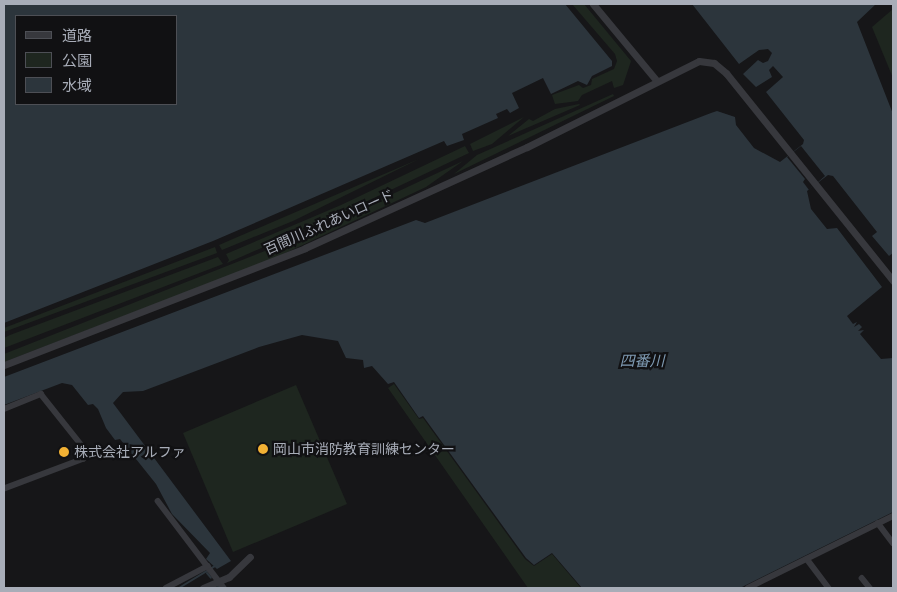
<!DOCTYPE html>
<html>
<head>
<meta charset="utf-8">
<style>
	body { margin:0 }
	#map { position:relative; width:897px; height:592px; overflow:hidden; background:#161618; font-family:"Work Sans","Noto Sans JP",sans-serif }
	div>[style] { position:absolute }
	.green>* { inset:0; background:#1e261f }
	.water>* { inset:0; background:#2c353c }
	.pier>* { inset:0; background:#161618 }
	.stream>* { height:2px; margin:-1px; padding:0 1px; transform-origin:1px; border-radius:1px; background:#2c353c }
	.minor>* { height:5.5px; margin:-2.75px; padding:0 2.75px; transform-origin:2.75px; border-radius:2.75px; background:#37383d }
	.tertiary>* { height:7px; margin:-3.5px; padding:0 3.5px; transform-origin:3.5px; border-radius:3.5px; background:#37383d }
	.dots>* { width:14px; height:14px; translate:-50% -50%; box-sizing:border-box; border:2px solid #111113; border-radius:50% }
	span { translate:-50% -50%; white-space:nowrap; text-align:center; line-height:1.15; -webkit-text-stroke:4.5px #111113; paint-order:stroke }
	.street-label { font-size:14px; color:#a8adb8 }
	.poi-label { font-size:14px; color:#a8adb8 }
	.left { translate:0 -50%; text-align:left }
	.water-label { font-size:15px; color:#7f9bb3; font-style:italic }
	.frame { position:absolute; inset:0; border:5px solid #a8adb8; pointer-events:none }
	.legend { position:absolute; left:15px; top:15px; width:162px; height:90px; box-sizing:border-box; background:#111113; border:1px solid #4d4f55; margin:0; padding:6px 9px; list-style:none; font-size:15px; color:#a8adb8 }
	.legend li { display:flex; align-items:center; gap:10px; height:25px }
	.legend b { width:25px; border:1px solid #4d4f55 }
</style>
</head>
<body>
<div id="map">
	<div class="green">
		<div style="clip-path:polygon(572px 4px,584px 4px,631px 61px,623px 85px,614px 88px,612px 81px,582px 95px,578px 101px,555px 104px,552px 95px,579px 85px,583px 88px,591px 85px,592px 79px,614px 69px,617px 61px,615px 54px)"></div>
		<div style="clip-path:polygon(893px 9px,893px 78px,872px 27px)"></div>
		<div style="clip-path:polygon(613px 94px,614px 96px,454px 174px,477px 155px)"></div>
		<div style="clip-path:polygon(579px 104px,580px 105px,508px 136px,529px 119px,533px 121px,555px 109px)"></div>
		<div style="clip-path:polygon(524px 117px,492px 144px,473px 151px,470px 144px)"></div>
		<div style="clip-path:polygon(465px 146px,469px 153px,344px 212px,227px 263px,229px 260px,226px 254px,341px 205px)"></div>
		<div style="clip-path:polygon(419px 159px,293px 221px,222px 250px,219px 245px)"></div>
		<div style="clip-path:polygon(463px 161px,426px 187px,275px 258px,4px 362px,4px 354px,303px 236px)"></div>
		<div style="clip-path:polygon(215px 247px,217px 253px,4px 332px,4px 328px)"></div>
		<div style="clip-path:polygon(218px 257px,223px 264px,4px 348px,4px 338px,10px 335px)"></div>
		<div style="clip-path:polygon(394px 384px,419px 419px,423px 418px,525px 559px,534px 566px,552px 554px,581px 588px,528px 588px,388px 388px)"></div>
		<div style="clip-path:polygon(296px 385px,347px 504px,233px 552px,183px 433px)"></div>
	</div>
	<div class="water">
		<div style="clip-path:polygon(evenodd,4px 4px,565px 4px,612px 61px,612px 66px,592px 76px,587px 85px,578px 81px,551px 94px,543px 78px,512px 93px,519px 108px,510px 113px,507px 109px,496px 114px,498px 118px,462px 134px,464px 140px,447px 146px,444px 141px,213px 241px,4px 323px,4px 4px,176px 16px,176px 104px,16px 104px,16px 16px,176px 16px)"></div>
		<div style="clip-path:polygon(692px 4px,876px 4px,857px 22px,893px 114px,893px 253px,889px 256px,872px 236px,877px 232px,833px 176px,828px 175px,807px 191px,811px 209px,827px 229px,837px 228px,882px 287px,847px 316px,853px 324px,857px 322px,854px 327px,859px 324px,862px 327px,858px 331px,864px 330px,860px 334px,881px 359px,893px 358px,893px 512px,740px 588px,582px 588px,552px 553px,534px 565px,526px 558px,423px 416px,419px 418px,394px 382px,388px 384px,372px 366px,364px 368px,363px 360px,346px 358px,338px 341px,302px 335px,259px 347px,143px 391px,123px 392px,113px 403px,231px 561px,217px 569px,206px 559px,210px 553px,172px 514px,156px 484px,120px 439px,115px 440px,106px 428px,98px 409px,93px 404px,88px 405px,72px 385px,62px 383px,4px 405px,4px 377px,416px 220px,425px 223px,711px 113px,717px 111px,735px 117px,736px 125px,754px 148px,780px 162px,803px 144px,804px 140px,766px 92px,783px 77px,773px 66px,769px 70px,772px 77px,756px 87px,743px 74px,758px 60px,763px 63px,768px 61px,772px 53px,768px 49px,759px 50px,739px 64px)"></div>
	</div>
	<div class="pier">
		<div style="clip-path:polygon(801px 146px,825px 176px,809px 190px,803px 182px,805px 179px,787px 157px)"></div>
	</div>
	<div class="stream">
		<div style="left:207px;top:573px;width:6px;rotate:51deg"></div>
		<div style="left:218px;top:586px;width:3px;rotate:45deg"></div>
		<div style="left:179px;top:588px;width:42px;rotate:-31.4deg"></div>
	</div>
	<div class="minor">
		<div style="left:4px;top:409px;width:40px;rotate:-22deg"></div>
		<div style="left:41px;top:394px;width:75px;rotate:51.5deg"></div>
		<div style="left:88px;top:453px;width:7px;rotate:124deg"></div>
		<div style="left:84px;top:459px;width:85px;rotate:159.4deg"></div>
		<div style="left:158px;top:501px;width:109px;rotate:52.8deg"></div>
		<div style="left:878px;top:523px;width:25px;rotate:53deg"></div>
		<div style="left:807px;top:559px;width:36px;rotate:53deg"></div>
		<div style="left:862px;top:578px;width:13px;rotate:51deg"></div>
		<div style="left:166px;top:588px;width:47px;rotate:-27.6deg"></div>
		<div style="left:748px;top:588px;width:162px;rotate:-26.4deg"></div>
	</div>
	<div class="tertiary">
		<div style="left:593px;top:4px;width:99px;rotate:50.3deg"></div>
		<div style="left:4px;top:365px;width:323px;rotate:-21.2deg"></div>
		<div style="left:305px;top:248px;width:244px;rotate:-24.5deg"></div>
		<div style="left:527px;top:147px;width:192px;rotate:-26.6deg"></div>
		<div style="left:699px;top:61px;width:15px;rotate:8deg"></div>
		<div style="left:714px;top:63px;width:16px;rotate:40deg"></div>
		<div style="left:726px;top:73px;width:267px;rotate:51.2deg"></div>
		<div style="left:203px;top:588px;width:28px;rotate:-23deg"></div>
		<div style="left:229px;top:577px;width:29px;rotate:-44deg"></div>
	</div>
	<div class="dots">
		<div style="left:263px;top:449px;background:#f2b134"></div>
		<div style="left:64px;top:452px;background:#f2b134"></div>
	</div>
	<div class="street-label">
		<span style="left:329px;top:222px;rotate:-24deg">百間川ふれあいロード</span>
	</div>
	<div class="poi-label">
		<span class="left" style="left:273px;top:449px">岡山市消防教育訓練センター</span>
		<span class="left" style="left:74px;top:452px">株式会社アルファ</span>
	</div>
	<div class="water-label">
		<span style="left:642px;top:362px">四番川</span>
	</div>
	<div class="frame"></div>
	<ul class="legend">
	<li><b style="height:6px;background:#37383d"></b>道路</li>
	<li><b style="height:14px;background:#1e261f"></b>公園</li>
	<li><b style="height:14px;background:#2c353c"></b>水域</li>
	</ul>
</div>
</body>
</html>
